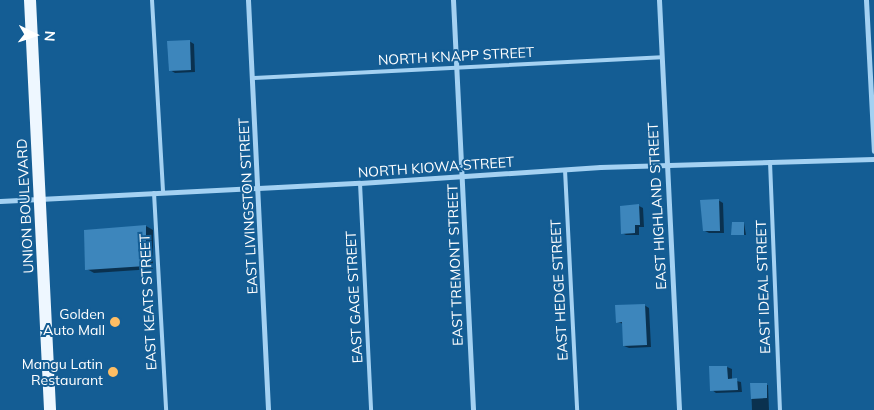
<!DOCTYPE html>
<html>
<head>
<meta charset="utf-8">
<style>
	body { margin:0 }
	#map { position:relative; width:874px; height:410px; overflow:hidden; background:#145d94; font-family:Mulish,sans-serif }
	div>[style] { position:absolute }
	.shadow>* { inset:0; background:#0007 }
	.building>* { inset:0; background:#3d86bc }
	.service>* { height:4px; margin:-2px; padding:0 2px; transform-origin:2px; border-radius:2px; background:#a4d1f2 }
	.minor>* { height:5px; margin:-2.5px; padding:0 2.5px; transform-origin:2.5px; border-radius:2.5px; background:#a4d1f2 }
	.primary>* { height:12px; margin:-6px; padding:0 6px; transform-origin:6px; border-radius:6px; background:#eef7ff }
	.dots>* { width:14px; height:14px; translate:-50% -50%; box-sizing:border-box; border:2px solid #145d94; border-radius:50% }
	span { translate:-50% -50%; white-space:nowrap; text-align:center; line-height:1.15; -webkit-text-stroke:4px #145d94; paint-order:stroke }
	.street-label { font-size:14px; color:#fff }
	.poi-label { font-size:14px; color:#fff }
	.right { translate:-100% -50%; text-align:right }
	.north { position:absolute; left:10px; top:10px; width:50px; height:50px; -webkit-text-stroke:4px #145d94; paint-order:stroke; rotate:94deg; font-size:14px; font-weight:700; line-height:20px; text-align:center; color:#fff }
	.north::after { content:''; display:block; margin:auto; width:18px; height:22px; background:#fff; clip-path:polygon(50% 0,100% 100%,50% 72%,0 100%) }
</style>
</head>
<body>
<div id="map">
	<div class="shadow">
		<div style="clip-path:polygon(189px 41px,194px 44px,195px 72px,175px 73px,170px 70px)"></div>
		<div style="clip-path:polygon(718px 200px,723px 203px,724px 233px,709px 233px,705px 231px)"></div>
		<div style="clip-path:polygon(639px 206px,643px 208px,644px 227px,639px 227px,639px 235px,626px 235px,622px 233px)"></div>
		<div style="clip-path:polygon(744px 223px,746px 235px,733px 234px)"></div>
		<div style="clip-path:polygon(146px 226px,153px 230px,153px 269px,94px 273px,87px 269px)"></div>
		<div style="clip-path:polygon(644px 305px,649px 308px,651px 347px,629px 348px,624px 346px,624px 324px,617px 322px)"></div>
		<div style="clip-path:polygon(711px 367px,727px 367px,732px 369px,732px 380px,741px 382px,742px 392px,716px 393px,712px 390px)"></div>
		<div style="clip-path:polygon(751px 384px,768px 385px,769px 410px,752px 410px)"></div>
	</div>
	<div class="building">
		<div style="clip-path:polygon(190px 40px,191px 70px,169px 71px,167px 41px)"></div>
		<div style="clip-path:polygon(719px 199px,720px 231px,703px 231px,700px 200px)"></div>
		<div style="clip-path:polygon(639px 204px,640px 225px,635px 225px,635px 233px,621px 234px,620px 206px)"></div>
		<div style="clip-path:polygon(732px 222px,744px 222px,744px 235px,731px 235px)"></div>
		<div style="clip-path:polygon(146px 225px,146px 266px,85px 270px,84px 230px)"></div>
		<div style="clip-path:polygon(645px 304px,647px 345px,623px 346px,622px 322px,616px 323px,615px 305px)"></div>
		<div style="clip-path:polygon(709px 366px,727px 366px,728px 379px,737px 378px,738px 390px,710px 391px)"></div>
		<div style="clip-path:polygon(750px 383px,767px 383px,767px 398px,751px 399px)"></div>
	</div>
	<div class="service">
		<div style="left:152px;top:0;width:193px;rotate:86.7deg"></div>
		<div style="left:253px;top:78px;width:409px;rotate:-2.9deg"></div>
		<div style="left:770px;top:162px;width:248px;rotate:87.7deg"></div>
		<div style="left:565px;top:170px;width:240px;rotate:87.1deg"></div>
		<div style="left:360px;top:183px;width:227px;rotate:87.2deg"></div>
		<div style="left:154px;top:193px;width:217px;rotate:86.8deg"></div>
	</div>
	<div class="minor">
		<div style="left:248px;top:0;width:410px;rotate:87.2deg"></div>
		<div style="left:453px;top:0;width:410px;rotate:87.2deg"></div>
		<div style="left:659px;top:0;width:410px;rotate:87.2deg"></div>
		<div style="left:866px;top:0;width:151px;rotate:87deg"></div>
		<div style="left:0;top:201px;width:360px;rotate:-2.9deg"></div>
		<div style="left:360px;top:183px;width:241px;rotate:-3.8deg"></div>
		<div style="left:600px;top:167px;width:274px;rotate:-1.7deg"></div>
	</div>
	<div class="primary">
		<div style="left:30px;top:0;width:410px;rotate:87.2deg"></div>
	</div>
	<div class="dots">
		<div style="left:115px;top:322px;background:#ffbe64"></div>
		<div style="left:113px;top:372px;background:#ffbe64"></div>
	</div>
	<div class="street-label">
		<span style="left:456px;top:56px;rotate:-3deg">NORTH KNAPP STREET</span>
		<span style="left:436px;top:167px;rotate:-4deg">NORTH KIOWA STREET</span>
		<span style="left:25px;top:206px;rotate:-93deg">UNION BOULEVARD</span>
		<span style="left:248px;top:206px;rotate:-93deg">EAST LIVINGSTON STREET</span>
		<span style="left:657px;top:206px;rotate:-93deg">EAST HIGHLAND STREET</span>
		<span style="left:455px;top:265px;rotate:-92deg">EAST TREMONT STREET</span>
		<span style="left:763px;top:287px;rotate:-92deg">EAST IDEAL STREET</span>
		<span style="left:559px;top:290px;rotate:-93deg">EAST HEDGE STREET</span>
		<span style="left:354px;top:297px;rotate:-93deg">EAST GAGE STREET</span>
		<span style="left:148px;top:302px;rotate:-93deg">EAST KEATS STREET</span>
	</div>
	<div class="poi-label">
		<span class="right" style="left:105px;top:322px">Golden<br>Auto Mall</span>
		<span class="right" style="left:103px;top:372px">Mangu Latin<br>Restaurant</span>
	</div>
	<div class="north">N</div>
</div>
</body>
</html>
